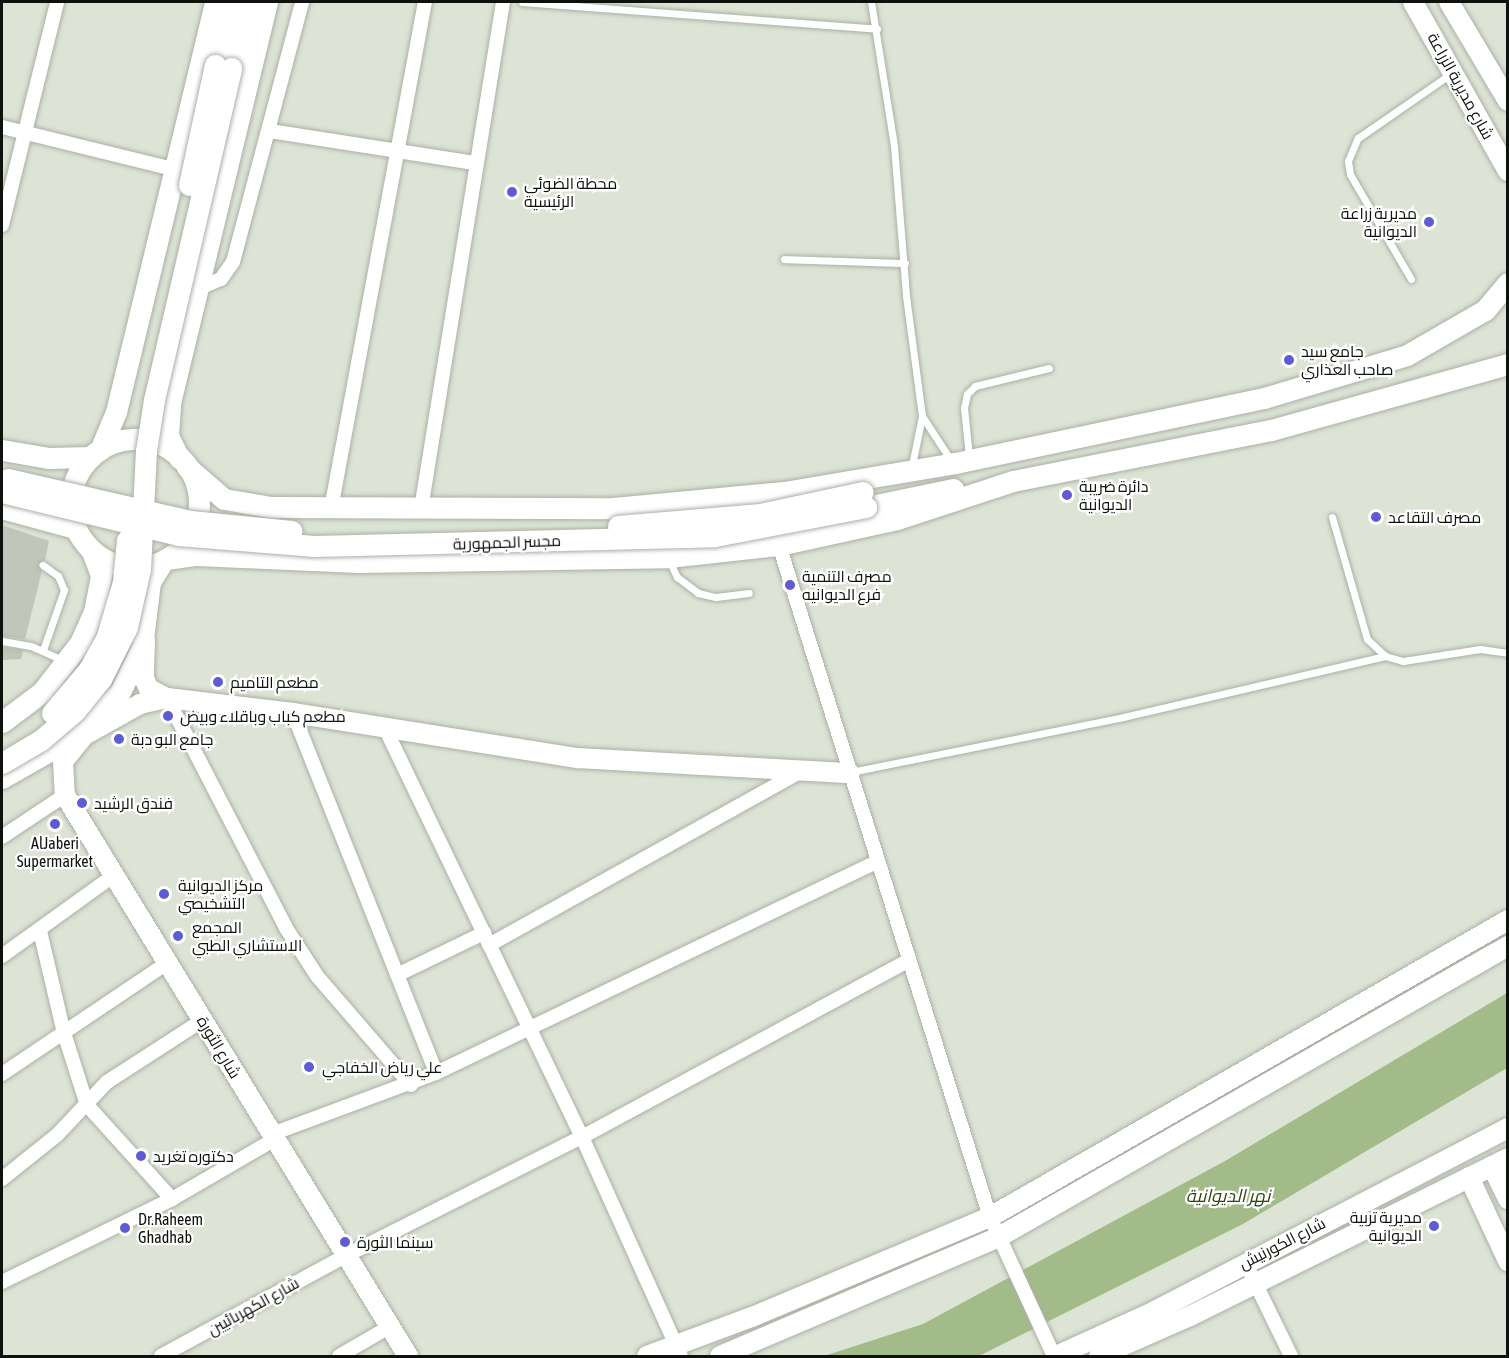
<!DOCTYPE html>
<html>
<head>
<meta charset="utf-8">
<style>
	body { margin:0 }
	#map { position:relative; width:1509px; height:1358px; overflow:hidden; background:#dde4d6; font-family:"Asap Condensed",Cairo,sans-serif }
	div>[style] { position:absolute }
	.water>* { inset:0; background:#a2bb89 }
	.building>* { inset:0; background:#c0c7ba }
	.roads { filter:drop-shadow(0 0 2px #aab1a4) drop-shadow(0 0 2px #aab1a4) }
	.lane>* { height:7px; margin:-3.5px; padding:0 3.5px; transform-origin:3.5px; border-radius:3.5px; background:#fff }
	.street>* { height:14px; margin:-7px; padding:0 7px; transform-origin:7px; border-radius:7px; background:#fff }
	.secondary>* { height:20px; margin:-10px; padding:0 10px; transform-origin:10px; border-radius:10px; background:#fff }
	.primary>* { height:21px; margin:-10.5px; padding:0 10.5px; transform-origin:10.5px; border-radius:10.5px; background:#fff }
	.primary>.ring { margin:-10.5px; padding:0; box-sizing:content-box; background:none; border:21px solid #fff; border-radius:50% }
	.bridges { filter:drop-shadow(0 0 2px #aab1a4) drop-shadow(0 0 2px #aab1a4) }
	.primary-bridge>* { height:21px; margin:-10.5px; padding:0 10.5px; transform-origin:10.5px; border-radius:10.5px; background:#fff }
	.dots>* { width:16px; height:16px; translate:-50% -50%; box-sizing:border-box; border:3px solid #fff; border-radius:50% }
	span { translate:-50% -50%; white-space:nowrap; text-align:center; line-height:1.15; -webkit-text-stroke:4.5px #fff; paint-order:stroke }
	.street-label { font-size:16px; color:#0f110d }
	.poi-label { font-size:16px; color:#0f110d }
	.left { translate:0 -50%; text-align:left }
	.right { translate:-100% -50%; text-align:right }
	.water-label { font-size:18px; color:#2e450e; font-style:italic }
	.frame { position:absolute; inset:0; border:3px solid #0f110d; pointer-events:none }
</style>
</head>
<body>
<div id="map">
	<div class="water">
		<div style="clip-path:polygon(1507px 993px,1507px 1068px,1243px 1224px,979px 1356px,824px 1356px,923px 1324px,1225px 1161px)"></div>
	</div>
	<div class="building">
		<div style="clip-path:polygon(2px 525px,49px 541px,45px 560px,38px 564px,42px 571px,25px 639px,2px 636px)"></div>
		<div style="clip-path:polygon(2px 647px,23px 650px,21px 659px,2px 660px)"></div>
	</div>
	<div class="roads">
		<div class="lane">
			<div style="left:522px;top:2px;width:356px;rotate:4.3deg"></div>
			<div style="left:871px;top:2px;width:146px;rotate:80.9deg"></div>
			<div style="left:894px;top:146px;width:150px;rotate:85.4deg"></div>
			<div style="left:906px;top:296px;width:121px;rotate:82.4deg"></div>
			<div style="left:922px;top:416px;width:50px;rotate:101.5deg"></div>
			<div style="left:784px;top:259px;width:121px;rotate:1.9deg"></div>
			<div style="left:1411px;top:279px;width:121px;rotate:-120.2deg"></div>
			<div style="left:1350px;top:174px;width:13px;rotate:-99deg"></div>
			<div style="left:1348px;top:161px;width:25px;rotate:-67deg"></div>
			<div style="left:1358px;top:138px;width:114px;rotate:-34.7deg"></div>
			<div style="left:922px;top:416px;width:51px;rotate:56.9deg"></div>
			<div style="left:969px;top:457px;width:49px;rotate:-95.8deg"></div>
			<div style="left:964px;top:408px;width:14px;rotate:-78deg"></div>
			<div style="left:967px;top:394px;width:11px;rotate:-45deg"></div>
			<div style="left:975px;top:386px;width:76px;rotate:-13.7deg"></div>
			<div style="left:1332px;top:517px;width:127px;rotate:74deg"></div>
			<div style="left:1367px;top:639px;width:25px;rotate:43deg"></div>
			<div style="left:1385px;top:656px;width:19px;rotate:16deg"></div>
			<div style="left:1403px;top:661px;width:78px;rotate:-8.9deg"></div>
			<div style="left:1480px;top:649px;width:28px;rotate:8deg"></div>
			<div style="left:669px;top:560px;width:19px;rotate:65deg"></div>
			<div style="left:677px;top:577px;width:26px;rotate:37deg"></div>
			<div style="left:698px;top:593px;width:18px;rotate:13deg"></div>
			<div style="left:716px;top:597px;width:33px;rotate:-7deg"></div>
			<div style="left:2px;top:641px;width:29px;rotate:10deg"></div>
			<div style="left:31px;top:646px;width:35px;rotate:24deg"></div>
			<div style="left:43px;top:650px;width:64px;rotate:-70.7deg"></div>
			<div style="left:64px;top:590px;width:15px;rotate:-113deg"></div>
			<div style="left:58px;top:576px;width:19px;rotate:-144deg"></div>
			<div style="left:851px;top:772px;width:278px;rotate:-11.4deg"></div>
			<div style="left:1123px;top:717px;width:269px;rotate:-13.1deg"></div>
		</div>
		<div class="street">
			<div style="left:2px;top:127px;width:176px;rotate:13.8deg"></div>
			<div style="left:270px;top:131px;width:207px;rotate:8.9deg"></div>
			<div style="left:2px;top:225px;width:230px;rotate:-76.1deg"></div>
			<div style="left:197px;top:289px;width:26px;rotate:-23deg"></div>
			<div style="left:221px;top:279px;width:21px;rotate:-55deg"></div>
			<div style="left:233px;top:262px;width:269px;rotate:-75.1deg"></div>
			<div style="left:331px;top:509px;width:516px;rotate:-79.5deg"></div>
			<div style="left:421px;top:509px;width:514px;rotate:-80.81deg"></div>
			<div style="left:779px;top:545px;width:704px;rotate:72.57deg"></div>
			<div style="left:990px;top:1217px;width:153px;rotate:65.3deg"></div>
			<div style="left:167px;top:698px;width:259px;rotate:62.6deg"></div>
			<div style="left:286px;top:928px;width:57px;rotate:57.1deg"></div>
			<div style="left:317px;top:976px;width:144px;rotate:49.2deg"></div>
			<div style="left:293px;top:713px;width:387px;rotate:68.3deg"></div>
			<div style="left:385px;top:728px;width:454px;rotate:64.3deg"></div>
			<div style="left:582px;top:1137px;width:240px;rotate:65.7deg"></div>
			<div style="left:2px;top:837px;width:76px;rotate:-33.7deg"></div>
			<div style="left:40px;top:931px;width:105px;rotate:76.8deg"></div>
			<div style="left:64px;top:1033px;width:76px;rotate:72.3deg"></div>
			<div style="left:87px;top:1105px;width:127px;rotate:47.9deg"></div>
			<div style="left:489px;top:945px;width:358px;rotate:-29.1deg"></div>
			<div style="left:2px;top:956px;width:137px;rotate:-35.8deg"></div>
			<div style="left:397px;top:975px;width:97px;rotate:-25.8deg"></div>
			<div style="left:2px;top:1074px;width:199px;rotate:-33.9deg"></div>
			<div style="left:272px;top:1134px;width:175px;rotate:-20.4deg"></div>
			<div style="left:436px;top:1073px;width:490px;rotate:-25.6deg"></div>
			<div style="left:2px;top:1179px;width:70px;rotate:-38.7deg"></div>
			<div style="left:57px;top:1135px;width:73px;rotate:-46.7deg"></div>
			<div style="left:107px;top:1082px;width:114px;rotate:-32.9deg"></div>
			<div style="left:1245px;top:1262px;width:105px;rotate:63.9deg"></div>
			<div style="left:2px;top:1282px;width:189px;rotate:-26deg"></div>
			<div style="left:172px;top:1199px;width:119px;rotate:-30.2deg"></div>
			<div style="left:161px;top:1356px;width:209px;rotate:-28.5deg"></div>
			<div style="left:345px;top:1256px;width:265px;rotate:-26.7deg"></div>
			<div style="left:582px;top:1137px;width:372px;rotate:-28.4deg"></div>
			<div style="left:339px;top:1356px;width:60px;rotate:-30deg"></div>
		</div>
		<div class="secondary">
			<div style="left:1413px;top:2px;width:194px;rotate:60.7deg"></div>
			<div style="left:1449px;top:2px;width:115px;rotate:59.2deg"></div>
			<div style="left:145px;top:641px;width:37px;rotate:92deg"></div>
			<div style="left:144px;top:678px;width:12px;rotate:66deg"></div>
			<div style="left:149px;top:689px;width:20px;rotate:27deg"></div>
			<div style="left:86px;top:733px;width:36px;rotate:129deg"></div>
			<div style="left:63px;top:761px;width:34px;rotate:87deg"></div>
			<div style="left:65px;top:795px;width:658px;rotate:58.56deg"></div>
			<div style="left:79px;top:738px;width:70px;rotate:-29.1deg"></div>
			<div style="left:140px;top:704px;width:28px;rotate:-13deg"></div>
			<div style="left:167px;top:698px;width:127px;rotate:6.8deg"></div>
			<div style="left:293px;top:713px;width:289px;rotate:9deg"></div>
			<div style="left:578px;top:758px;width:272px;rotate:3.2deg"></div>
			<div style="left:1492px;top:1166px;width:37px;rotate:64deg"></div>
			<div style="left:1469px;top:1177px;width:93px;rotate:65.1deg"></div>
			<div style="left:647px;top:1356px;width:112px;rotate:-20.4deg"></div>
			<div style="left:752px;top:1317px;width:258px;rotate:-22.8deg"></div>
			<div style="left:990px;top:1217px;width:597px;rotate:-29.83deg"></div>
			<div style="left:720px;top:1356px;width:301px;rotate:-23.1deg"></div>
			<div style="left:997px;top:1238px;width:589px;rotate:-29.74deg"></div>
			<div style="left:1056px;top:1356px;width:107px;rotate:-24.4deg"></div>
			<div style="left:1153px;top:1312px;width:400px;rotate:-27.4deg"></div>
			<div style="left:1099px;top:1356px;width:99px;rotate:-23.7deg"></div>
			<div style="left:1190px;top:1316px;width:355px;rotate:-26.4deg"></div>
		</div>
		<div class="primary">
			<div style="left:215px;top:65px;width:58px;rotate:-77.2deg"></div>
			<div style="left:231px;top:68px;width:68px;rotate:-76.4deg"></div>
			<div class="ring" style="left:71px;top:439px;width:107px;height:107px"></div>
			<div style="left:2px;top:450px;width:48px;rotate:9.7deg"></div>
			<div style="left:49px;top:458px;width:42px;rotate:-1.4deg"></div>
			<div style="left:100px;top:450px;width:41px;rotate:-67.2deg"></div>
			<div style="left:116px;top:412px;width:422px;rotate:-76.4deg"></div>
			<div style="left:179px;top:458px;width:25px;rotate:-116deg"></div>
			<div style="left:168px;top:435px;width:32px;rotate:-86deg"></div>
			<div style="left:170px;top:403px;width:413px;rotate:-76.4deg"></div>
			<div style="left:187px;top:467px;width:49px;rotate:40.9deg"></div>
			<div style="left:224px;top:499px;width:48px;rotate:9.7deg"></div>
			<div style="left:271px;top:507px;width:343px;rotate:0.2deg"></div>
			<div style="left:614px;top:508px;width:171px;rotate:-5.4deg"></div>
			<div style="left:784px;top:492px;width:173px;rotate:-9.6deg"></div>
			<div style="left:955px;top:463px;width:316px;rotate:-11.9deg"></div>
			<div style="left:1264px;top:398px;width:149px;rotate:-16.7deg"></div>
			<div style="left:1407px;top:355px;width:90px;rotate:-30deg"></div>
			<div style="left:1485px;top:310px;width:35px;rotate:-50deg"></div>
			<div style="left:866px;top:507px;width:89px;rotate:-11.7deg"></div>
			<div style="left:2px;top:508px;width:76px;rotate:15.3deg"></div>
			<div style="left:166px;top:559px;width:30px;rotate:-8deg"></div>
			<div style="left:196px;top:555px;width:163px;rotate:2.5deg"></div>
			<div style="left:359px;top:562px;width:309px;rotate:-0.9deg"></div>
			<div style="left:668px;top:557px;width:112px;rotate:-6.2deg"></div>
			<div style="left:779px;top:545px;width:121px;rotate:-12.4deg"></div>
			<div style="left:897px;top:519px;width:122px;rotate:-18.1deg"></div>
			<div style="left:1013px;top:481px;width:263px;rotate:-11.2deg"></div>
			<div style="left:1271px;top:430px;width:246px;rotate:-15.6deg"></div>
			<div style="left:2px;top:722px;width:50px;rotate:-36.9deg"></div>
			<div style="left:42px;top:692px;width:62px;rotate:-52.2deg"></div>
			<div style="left:80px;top:643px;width:34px;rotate:-66deg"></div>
			<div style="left:94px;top:612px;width:38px;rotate:-79deg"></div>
			<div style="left:101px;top:575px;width:26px;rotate:-111deg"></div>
			<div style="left:2px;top:778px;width:83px;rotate:-29.7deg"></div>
			<div style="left:74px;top:737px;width:64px;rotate:-44.4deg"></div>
			<div style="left:120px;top:692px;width:50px;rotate:-63.9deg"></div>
			<div style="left:142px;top:647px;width:65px;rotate:-83deg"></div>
			<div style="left:150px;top:582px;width:25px;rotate:-58deg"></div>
		</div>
	</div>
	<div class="bridges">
		<div class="primary-bridge">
			<div style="left:189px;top:185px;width:123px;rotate:-77.8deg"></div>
			<div style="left:8px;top:479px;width:187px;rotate:13deg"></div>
			<div style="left:190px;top:521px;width:102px;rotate:5.6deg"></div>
			<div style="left:2px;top:492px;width:181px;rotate:13.7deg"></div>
			<div style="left:178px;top:535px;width:137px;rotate:4.6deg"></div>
			<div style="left:315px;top:546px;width:400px;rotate:-1.4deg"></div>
			<div style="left:715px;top:536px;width:154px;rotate:-10.9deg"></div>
			<div style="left:618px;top:526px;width:143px;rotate:-4.8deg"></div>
			<div style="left:760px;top:514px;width:105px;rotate:-12.1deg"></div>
			<div style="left:52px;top:713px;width:57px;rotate:-49.9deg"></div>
			<div style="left:89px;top:669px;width:38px;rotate:-61deg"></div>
			<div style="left:107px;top:636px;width:56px;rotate:-73.5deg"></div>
			<div style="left:123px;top:582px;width:42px;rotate:-84.6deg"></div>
			<div style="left:2px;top:763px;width:45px;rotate:-30.5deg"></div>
			<div style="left:41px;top:740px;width:45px;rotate:-40.5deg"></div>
			<div style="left:75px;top:711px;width:41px;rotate:-50.9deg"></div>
			<div style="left:101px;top:679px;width:58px;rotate:-63.4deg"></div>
			<div style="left:127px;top:627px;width:59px;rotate:-77.4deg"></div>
			<div style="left:140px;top:569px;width:118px;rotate:-87.1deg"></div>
			<div style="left:146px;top:451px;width:52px;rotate:-81.1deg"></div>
			<div style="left:154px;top:400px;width:341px;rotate:-76.9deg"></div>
		</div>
	</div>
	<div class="dots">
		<div style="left:512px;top:192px;background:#5e5bd3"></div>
		<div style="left:1429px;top:222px;background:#5e5bd3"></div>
		<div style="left:1289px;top:360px;background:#5e5bd3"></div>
		<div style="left:1067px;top:495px;background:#5e5bd3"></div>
		<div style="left:1376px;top:517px;background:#5e5bd3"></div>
		<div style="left:790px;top:585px;background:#5e5bd3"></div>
		<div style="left:218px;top:682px;background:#5e5bd3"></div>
		<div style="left:168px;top:716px;background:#5e5bd3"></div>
		<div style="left:119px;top:739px;background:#5e5bd3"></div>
		<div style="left:82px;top:803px;background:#5e5bd3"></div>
		<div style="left:55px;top:824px;background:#5e5bd3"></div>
		<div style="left:164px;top:894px;background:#5e5bd3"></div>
		<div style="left:178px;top:936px;background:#5e5bd3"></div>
		<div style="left:309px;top:1067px;background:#5e5bd3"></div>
		<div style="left:141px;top:1156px;background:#5e5bd3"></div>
		<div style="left:1434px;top:1226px;background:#5e5bd3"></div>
		<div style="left:125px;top:1228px;background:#5e5bd3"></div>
		<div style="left:345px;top:1242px;background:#5e5bd3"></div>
	</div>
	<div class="street-label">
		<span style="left:1461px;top:86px;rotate:61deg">شارع مديرية الزراعة</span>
		<span style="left:507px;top:542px;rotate:-2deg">مجسر الجمهورية</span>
		<span style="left:219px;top:1047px;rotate:59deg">شارع الثورة</span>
		<span style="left:1282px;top:1243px;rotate:-27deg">شارع الكورنيش</span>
		<span style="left:253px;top:1306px;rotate:-29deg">شارع الكهربائيين</span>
	</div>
	<div class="poi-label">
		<span class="left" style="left:524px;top:192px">محطة الضوئي<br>الرئيسية</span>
		<span class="right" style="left:1417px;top:222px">مديرية زراعة<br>الديوانية</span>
		<span class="left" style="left:1301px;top:360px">جامع سيد<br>صاحب العذاري</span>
		<span class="left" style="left:1079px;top:495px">دائرة ضريبة<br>الديوانية</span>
		<span class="left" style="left:1388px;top:517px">مصرف التقاعد</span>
		<span class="left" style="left:802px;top:585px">مصرف التنمية<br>فرع الديوانيه</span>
		<span class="left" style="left:230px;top:682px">مطعم التاميم</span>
		<span class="left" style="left:180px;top:716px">مطعم كباب وباقلاء وبيض</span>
		<span class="left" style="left:131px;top:739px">جامع البو دبة</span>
		<span class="left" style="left:94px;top:803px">فندق الرشيد</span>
		<span style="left:55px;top:852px">AlJaberi<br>Supermarket</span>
		<span class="left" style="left:178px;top:894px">مركز الديوانية<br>التشخيصي</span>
		<span class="left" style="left:192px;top:936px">المجمع<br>الاستشاري الطبي</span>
		<span class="left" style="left:322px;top:1067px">علي رياض الخفاجي</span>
		<span class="left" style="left:153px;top:1156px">دكتوره تغريد</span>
		<span class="right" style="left:1422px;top:1226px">مديرية تربية<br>الديوانية</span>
		<span class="left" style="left:138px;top:1228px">Dr.Raheem<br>Ghadhab</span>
		<span class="left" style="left:357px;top:1242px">سينما الثورة</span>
	</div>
	<div class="water-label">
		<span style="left:1228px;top:1196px">نهر الديوانية</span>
	</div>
	<div class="frame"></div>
</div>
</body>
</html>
